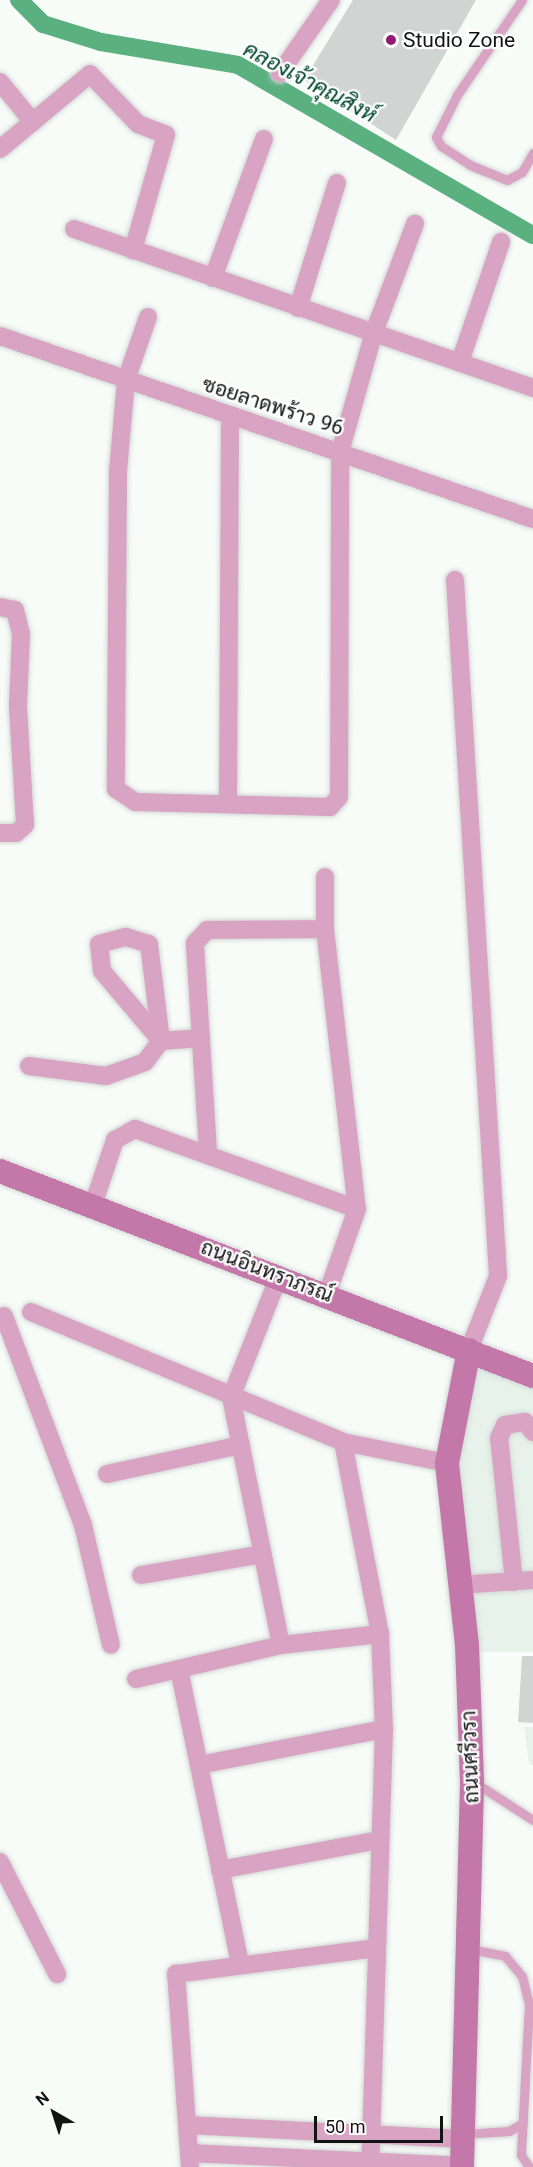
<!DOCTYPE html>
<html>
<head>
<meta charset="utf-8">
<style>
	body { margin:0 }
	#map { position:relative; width:533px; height:2167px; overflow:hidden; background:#f8fcf9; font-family:Roboto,Sarabun,sans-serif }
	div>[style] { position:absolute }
	.built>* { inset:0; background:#e7f2eb }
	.canal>* { height:18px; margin:-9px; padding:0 9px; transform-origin:9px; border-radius:9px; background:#5bb080 }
	.building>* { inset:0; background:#d0d4d2 }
	.roads { filter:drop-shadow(0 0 2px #d3d7d4) drop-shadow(0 0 2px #d3d7d4) }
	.lane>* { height:9px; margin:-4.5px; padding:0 4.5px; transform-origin:4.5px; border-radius:4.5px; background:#d9a3c4 }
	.street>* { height:18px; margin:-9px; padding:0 9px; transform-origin:9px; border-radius:9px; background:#d9a3c4 }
	.secondary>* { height:24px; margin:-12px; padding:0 12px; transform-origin:12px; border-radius:12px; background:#c477a9 }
	.dots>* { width:16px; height:16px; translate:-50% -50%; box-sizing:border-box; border:3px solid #fff; border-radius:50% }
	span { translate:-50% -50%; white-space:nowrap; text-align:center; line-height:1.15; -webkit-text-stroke:4.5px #fff; paint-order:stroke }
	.poi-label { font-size:21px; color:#121413 }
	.left { translate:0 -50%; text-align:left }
	.street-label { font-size:21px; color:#121413 }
	.water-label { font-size:22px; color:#004829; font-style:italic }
	.north { position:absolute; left:24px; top:2083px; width:60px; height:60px; -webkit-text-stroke:4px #fff; paint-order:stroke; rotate:321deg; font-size:16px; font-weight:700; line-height:24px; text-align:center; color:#121413 }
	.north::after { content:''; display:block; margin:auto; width:21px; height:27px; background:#121413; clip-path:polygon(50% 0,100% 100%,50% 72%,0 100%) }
	.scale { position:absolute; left:314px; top:2116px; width:129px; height:27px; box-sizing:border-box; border:3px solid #121413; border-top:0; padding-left:8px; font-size:18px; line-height:21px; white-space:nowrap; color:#121413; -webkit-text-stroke:4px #fff; paint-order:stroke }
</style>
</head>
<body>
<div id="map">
	<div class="built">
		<div style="clip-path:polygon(468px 1348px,533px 1374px,533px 1652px,471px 1652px,441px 1444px)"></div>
		<div style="clip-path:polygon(524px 1727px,533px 1727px,533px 1766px,529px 1764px)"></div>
	</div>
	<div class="canal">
		<div style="left:19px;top:0;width:34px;rotate:45deg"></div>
		<div style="left:43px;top:24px;width:61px;rotate:17.2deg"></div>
		<div style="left:101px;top:42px;width:139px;rotate:9.5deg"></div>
		<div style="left:238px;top:65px;width:340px;rotate:30deg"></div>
	</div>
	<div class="building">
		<div style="clip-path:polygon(353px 0,476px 0,396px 140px,304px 80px)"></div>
		<div style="clip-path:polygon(522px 1656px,533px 1656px,533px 1723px,518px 1722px)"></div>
	</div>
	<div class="roads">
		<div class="lane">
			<div style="left:522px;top:0;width:115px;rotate:124.4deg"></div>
			<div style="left:457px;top:95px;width:47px;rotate:116.6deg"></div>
			<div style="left:436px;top:137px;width:10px;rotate:61deg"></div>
			<div style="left:441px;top:146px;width:35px;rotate:33deg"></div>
			<div style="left:470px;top:165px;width:40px;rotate:22deg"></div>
			<div style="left:507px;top:180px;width:17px;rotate:-28deg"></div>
			<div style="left:522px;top:172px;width:22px;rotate:-60deg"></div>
			<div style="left:474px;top:1782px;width:70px;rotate:32.8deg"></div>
			<div style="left:470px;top:1949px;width:36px;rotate:11deg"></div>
			<div style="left:505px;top:1956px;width:26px;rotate:50deg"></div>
			<div style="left:522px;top:1976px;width:30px;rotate:76deg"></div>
			<div style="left:529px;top:2005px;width:150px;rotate:93.1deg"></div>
			<div style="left:521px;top:2155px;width:14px;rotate:56deg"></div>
			<div style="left:464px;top:2134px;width:45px;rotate:-3.8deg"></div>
			<div style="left:509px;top:2131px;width:16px;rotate:-30deg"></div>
		</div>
		<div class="street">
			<div style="left:280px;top:73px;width:89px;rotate:-55.1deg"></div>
			<div style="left:0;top:82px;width:52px;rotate:50.5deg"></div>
			<div style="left:0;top:149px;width:117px;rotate:-39.8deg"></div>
			<div style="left:90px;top:74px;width:69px;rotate:46.2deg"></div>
			<div style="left:138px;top:124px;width:30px;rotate:21deg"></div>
			<div style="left:166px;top:135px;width:120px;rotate:106deg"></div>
			<div style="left:74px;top:229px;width:486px;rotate:19.1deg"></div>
			<div style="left:213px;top:278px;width:148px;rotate:-69.9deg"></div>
			<div style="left:298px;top:308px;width:131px;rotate:-72.7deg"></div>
			<div style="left:148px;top:317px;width:67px;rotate:109.2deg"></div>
			<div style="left:126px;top:380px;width:91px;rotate:95deg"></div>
			<div style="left:118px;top:471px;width:318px;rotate:90.4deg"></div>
			<div style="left:116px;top:789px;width:23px;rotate:34deg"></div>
			<div style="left:135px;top:802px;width:195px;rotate:1.5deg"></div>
			<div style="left:330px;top:807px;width:13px;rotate:-48deg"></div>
			<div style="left:339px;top:797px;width:345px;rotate:-89.8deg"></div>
			<div style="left:340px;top:452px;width:122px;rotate:-74.2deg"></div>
			<div style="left:373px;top:335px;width:119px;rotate:-69.3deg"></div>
			<div style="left:0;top:336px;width:564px;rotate:18.95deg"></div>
			<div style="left:461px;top:359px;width:124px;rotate:-71.1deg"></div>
			<div style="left:455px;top:580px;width:697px;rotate:86.46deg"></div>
			<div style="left:498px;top:1276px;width:79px;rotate:111.4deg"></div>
			<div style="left:0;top:607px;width:15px;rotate:11deg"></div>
			<div style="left:15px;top:610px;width:25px;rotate:76deg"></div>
			<div style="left:21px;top:634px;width:73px;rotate:92.4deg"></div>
			<div style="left:18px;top:707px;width:118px;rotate:86.6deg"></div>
			<div style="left:25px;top:825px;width:12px;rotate:138deg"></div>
			<div style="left:16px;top:833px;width:16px;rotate:180deg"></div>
			<div style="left:228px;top:802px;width:385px;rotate:-89.7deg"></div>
			<div style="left:325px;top:877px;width:52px;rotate:90deg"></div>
			<div style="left:126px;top:937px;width:24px;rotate:17deg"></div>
			<div style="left:149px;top:944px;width:98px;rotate:82.9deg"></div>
			<div style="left:161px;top:1041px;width:92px;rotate:-130.1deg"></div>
			<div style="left:102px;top:971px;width:27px;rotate:-96deg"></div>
			<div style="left:99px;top:944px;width:28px;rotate:-15deg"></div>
			<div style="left:29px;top:1066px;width:78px;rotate:7.4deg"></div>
			<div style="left:106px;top:1076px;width:41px;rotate:-19.7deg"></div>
			<div style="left:145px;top:1062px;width:26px;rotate:-53deg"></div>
			<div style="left:161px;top:1041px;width:40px;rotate:-4.3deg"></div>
			<div style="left:208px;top:1152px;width:209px;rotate:-93.6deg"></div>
			<div style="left:195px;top:943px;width:18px;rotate:-47deg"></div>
			<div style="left:207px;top:930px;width:118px;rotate:-0.5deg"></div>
			<div style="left:325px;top:929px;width:282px;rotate:83.5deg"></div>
			<div style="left:357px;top:1209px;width:90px;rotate:109.4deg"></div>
			<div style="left:93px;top:1205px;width:69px;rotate:-71.3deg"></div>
			<div style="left:115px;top:1140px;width:23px;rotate:-29deg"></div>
			<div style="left:135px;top:1129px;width:236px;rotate:19.8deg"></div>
			<div style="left:279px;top:1276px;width:130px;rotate:111.6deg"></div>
			<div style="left:231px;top:1397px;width:253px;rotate:78.6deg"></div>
			<div style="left:31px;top:1312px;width:338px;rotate:22.6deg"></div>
			<div style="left:343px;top:1442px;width:106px;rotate:11.4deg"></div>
			<div style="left:4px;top:1316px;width:223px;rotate:69.3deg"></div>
			<div style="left:83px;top:1525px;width:123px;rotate:76.9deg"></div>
			<div style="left:343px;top:1442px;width:196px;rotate:79.1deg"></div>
			<div style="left:380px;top:1634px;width:95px;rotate:87.6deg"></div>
			<div style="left:384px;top:1729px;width:438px;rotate:91.8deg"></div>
			<div style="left:107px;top:1474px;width:137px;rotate:-12.2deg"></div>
			<div style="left:141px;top:1575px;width:123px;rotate:-9.8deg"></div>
			<div style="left:514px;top:1582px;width:145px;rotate:-95.9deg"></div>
			<div style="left:499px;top:1438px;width:14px;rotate:-65deg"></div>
			<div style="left:505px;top:1425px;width:20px;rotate:-9deg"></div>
			<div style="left:525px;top:1422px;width:13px;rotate:51deg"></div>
			<div style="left:458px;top:1585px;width:75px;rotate:-3.8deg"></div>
			<div style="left:179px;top:1669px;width:301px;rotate:78.3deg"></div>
			<div style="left:136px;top:1679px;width:149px;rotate:-13.2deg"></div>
			<div style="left:281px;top:1645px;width:100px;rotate:-6.3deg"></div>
			<div style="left:199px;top:1765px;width:188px;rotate:-11deg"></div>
			<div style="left:0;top:1862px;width:126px;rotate:63deg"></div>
			<div style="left:220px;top:1870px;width:162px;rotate:-10.7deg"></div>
			<div style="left:187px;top:2125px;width:277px;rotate:2.9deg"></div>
			<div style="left:189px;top:2153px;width:273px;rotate:2.7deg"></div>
			<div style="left:190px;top:2167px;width:194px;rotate:-94.1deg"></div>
			<div style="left:176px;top:1974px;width:201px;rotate:-7.4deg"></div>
		</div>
		<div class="secondary">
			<div style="left:0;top:1171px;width:571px;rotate:21.04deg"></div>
			<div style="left:462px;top:2167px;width:386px;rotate:-88.5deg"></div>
			<div style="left:472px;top:1781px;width:136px;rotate:-92.1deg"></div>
			<div style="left:467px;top:1645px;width:183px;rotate:-96.3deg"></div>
			<div style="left:447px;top:1463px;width:115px;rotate:-79deg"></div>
		</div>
	</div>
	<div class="dots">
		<div style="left:391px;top:40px;background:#941874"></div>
	</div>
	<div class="poi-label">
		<span class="left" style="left:403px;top:40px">Studio Zone</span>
	</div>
	<div class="street-label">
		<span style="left:273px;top:406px;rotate:18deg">ซอยลาดพร้าว 96</span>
		<span style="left:267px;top:1271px;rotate:21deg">ถนนอินทราภรณ์</span>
		<span style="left:470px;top:1757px;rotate:-92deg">ถนนศรีวรา</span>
	</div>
	<div class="water-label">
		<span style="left:310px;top:82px;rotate:28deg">คลองเจ้าคุณสิงห์</span>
	</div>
	<div class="north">N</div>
	<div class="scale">50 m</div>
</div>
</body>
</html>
